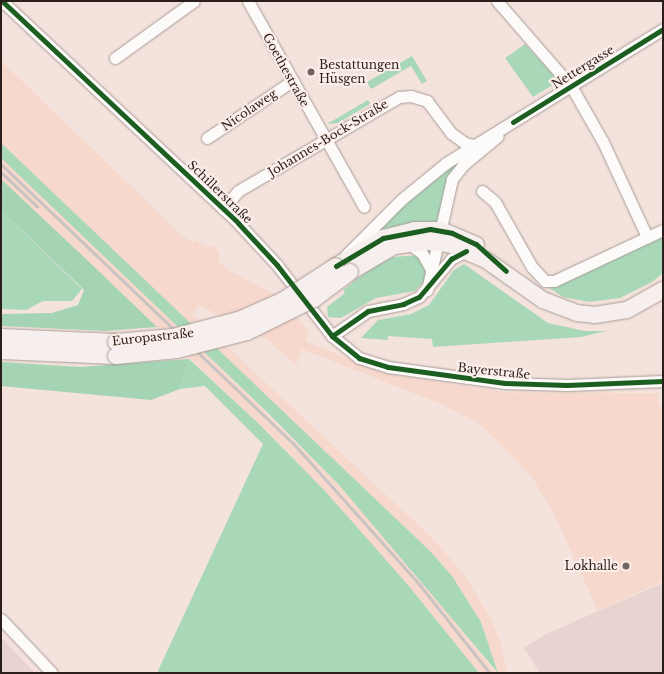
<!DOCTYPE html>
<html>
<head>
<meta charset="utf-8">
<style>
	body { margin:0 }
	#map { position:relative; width:664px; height:674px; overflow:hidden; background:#f4e2dc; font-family:"Libre Baskerville",serif }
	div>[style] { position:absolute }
	.built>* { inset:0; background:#f6d8cd }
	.industrial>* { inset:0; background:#e9d3d0 }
	.green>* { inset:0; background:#a9d8b9 }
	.forest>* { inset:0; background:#a5d4b4 }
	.roads { filter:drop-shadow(0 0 1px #a99c97) drop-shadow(0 0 1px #a99c97) }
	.street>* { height:11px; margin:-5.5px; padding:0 5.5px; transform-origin:5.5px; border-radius:5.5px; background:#fdfbfa }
	.secondary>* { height:16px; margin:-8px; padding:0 8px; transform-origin:8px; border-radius:8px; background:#f6efed }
	.rail>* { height:2.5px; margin:-1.25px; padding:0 1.25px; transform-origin:1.25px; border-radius:1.25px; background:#c9c3c2 }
	.bridges { filter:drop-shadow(0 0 1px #a99c97) drop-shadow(0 0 1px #a99c97) }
	.secondary-bridge>* { height:16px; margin:-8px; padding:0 8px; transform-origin:8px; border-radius:8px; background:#f6efed }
	.cycleway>* { height:5px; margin:-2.5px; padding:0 2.5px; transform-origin:2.5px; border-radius:2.5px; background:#1b5e20 }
	.dots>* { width:11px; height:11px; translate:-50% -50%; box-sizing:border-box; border:2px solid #fcefea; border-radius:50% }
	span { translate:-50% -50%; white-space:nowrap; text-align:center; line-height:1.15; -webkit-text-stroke:4px #fcefea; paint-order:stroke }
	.poi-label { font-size:12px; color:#2b1f1b }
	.left { translate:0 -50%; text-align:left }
	.right { translate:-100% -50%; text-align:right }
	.street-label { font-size:12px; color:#2b1f1b }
	.frame { position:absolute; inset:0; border:2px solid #2b1f1b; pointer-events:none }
</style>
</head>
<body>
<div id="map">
	<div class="built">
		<div style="clip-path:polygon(1px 61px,184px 237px,192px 242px,196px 240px,205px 247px,213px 246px,219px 252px,219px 262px,228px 270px,282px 298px,309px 332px,305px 341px,386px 374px,510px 393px,658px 393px,659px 406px,663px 407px,663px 581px,598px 611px,554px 514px,532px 477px,481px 425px,441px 404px,302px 349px,296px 365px,269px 341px,199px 305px,192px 314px,429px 535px,463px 573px,490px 617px,500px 641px,507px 673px,498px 673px,481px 622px,452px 576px,431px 552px,186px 321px,180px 328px,339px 485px,424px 583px,496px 673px,479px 673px,408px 585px,289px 453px,1px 179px)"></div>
	</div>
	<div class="industrial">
		<div style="clip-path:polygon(663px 583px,663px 673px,540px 673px,524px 648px,546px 634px)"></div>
		<div style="clip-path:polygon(1px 637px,35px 673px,1px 673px)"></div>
	</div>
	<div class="green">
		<div style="clip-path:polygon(525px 44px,559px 81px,533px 97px,505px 58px)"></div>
		<div style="clip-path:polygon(412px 56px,427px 81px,422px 84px,411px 66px,371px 89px,367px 82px)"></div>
		<div style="clip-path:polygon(368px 100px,370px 104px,338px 123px,327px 124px)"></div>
		<div style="clip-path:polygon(1px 143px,431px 552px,452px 576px,481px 622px,498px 673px,339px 485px,267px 412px,1px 158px)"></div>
		<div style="clip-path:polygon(467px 156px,439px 223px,367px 237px,442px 170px)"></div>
		<div style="clip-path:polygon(1px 210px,82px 289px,72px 301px,43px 301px,26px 310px,1px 309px)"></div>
		<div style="clip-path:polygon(663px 235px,663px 273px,652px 282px,620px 298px,589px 302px,563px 297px,545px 285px)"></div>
		<div style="clip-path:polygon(420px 255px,425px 264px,426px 279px,415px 291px,376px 298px,341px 318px,328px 317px,327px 307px,345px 293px,343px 290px,373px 267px,393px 257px)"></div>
		<div style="clip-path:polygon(464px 264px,548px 323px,585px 331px,606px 331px,581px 337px,433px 347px,432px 339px,388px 336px,388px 340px,361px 338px,378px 320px,411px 314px,429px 305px,454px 270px)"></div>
		<div style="clip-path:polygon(189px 359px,259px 424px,325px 491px,408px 585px,479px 673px,157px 673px,263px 444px,205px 386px,180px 389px)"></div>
	</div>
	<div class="forest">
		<div style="clip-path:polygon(1px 179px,86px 259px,157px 327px,105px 331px,1px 326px,1px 314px,52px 313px,78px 305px,84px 290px,1px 210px)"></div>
		<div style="clip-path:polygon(189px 359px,180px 389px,151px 400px,1px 386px,1px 362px,80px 367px)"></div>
	</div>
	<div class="roads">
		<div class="street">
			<div style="left:2px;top:1px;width:324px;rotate:43.2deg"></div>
			<div style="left:238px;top:223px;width:57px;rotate:47.1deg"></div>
			<div style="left:277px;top:265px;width:90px;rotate:52.2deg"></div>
			<div style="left:332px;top:336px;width:35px;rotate:39deg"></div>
			<div style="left:359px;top:358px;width:30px;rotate:17deg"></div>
			<div style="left:388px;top:367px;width:118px;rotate:7.8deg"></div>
			<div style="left:505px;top:383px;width:62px;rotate:1.8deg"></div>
			<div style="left:567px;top:385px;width:96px;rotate:-2.4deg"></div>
			<div style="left:248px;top:1px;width:236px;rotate:60.6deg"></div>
			<div style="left:497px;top:1px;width:113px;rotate:49deg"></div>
			<div style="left:571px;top:86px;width:64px;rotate:60.3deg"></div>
			<div style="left:603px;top:142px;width:105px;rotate:65.1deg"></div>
			<div style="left:115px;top:58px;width:97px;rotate:-35.8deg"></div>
			<div style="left:207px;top:138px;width:102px;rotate:-33.8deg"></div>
			<div style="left:482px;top:191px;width:17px;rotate:40deg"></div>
			<div style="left:495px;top:202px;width:75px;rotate:60.4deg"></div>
			<div style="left:532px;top:267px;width:19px;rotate:47deg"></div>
			<div style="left:545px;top:281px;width:9px"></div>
			<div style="left:554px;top:281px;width:120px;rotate:-25.1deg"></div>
			<div style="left:223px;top:209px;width:23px;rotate:-50deg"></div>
			<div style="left:238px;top:191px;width:186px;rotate:-30.3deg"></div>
			<div style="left:399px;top:97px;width:12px;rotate:-5deg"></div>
			<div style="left:411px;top:96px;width:17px;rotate:17deg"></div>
			<div style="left:427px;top:101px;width:40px;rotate:53deg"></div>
			<div style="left:451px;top:133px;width:17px;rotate:36deg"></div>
			<div style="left:465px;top:143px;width:8px;rotate:14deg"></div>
			<div style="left:408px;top:243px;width:17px;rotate:36deg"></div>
			<div style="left:422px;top:253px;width:18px;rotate:61deg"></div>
			<div style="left:346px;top:255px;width:79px;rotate:-45deg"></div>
			<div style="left:402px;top:199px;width:57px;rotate:-39.3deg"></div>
			<div style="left:446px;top:163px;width:255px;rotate:-31.7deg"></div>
			<div style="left:427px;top:290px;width:114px;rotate:-77.3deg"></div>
			<div style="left:452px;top:179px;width:18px;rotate:-52deg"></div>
			<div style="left:463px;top:165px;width:45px;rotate:-39.6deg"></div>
			<div style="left:332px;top:336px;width:44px;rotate:-34.8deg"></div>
			<div style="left:368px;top:311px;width:36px;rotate:-11deg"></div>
			<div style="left:403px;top:304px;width:17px;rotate:-24deg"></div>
			<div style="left:419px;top:297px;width:50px;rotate:-49.9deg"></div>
			<div style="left:451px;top:259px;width:17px;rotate:-28deg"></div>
			<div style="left:1px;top:619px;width:74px;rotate:46.6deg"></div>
		</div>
		<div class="secondary">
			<div style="left:336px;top:266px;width:55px;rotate:-30.8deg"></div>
			<div style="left:383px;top:238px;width:33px;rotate:-14deg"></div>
			<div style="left:415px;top:230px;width:26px"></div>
			<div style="left:441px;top:230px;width:38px;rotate:23deg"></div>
			<div style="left:350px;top:272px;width:51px;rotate:-30.6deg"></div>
			<div style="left:394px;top:246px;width:34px;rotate:-7deg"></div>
			<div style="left:428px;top:242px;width:20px;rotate:6deg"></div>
			<div style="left:448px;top:244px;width:41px;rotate:22.8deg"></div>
			<div style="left:486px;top:260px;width:70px;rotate:35.1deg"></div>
			<div style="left:543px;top:300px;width:36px;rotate:21deg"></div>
			<div style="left:577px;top:313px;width:18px;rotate:6deg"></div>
			<div style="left:595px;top:315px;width:32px;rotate:-9deg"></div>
			<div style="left:627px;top:310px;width:41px;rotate:-29.1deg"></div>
			<div style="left:1px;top:337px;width:115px;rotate:2.5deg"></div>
			<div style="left:1px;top:351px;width:115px;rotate:2.5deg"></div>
		</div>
	</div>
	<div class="rail">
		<div style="left:1px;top:164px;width:407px;rotate:43.7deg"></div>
		<div style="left:295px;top:445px;width:188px;rotate:48.2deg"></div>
		<div style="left:420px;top:585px;width:112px;rotate:51.5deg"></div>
		<div style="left:1px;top:172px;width:50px;rotate:43.4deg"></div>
	</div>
	<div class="bridges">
		<div class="secondary-bridge">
			<div style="left:116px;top:342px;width:57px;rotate:-5deg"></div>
			<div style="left:173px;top:337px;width:70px;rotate:-14.8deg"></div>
			<div style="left:241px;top:319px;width:45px;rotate:-23.7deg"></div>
			<div style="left:282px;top:301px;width:64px;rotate:-32.9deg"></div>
			<div style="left:116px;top:356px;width:61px;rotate:-5.6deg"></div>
			<div style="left:177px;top:350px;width:72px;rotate:-14.4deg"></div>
			<div style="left:247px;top:332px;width:75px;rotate:-26.2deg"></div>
			<div style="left:314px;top:299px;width:45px;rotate:-36.9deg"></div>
		</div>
	</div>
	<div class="cycleway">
		<div style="left:2px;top:1px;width:324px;rotate:43.2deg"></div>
		<div style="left:238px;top:223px;width:57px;rotate:47.1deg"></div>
		<div style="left:277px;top:265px;width:90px;rotate:52.2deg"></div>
		<div style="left:332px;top:336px;width:35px;rotate:39deg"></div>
		<div style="left:359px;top:358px;width:30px;rotate:17deg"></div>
		<div style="left:388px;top:367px;width:118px;rotate:7.8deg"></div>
		<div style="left:505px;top:383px;width:62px;rotate:1.8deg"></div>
		<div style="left:567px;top:385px;width:96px;rotate:-2.4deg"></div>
		<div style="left:513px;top:122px;width:176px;rotate:-31.8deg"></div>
		<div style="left:336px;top:266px;width:55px;rotate:-30.8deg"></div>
		<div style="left:383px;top:238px;width:48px;rotate:-10.8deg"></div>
		<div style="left:430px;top:229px;width:22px;rotate:10deg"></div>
		<div style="left:452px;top:233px;width:26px;rotate:25deg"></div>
		<div style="left:476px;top:244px;width:40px;rotate:42deg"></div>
		<div style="left:332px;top:336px;width:44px;rotate:-34.8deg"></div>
		<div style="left:368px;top:311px;width:36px;rotate:-11deg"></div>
		<div style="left:403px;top:304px;width:17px;rotate:-24deg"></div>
		<div style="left:419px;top:297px;width:50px;rotate:-49.9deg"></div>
		<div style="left:451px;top:259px;width:17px;rotate:-28deg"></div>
	</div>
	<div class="dots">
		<div style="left:311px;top:72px;background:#71635f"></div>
		<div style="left:626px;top:566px;background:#71635f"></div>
	</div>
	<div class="poi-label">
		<span class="left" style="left:319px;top:72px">Bestattungen<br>Hüsgen</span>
		<span class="right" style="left:618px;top:566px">Lokhalle</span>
	</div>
	<div class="street-label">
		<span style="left:583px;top:67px;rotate:-32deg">Nettergasse</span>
		<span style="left:286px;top:70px;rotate:61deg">Goethestraße</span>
		<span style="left:249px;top:110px;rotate:-34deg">Nicolaweg</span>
		<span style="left:328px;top:138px;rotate:-31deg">Johannes-Bock-Straße</span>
		<span style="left:220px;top:192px;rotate:44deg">Schillerstraße</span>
		<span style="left:153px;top:337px;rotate:-6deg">Europastraße</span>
		<span style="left:494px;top:371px;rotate:6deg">Bayerstraße</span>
	</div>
	<div class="frame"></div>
</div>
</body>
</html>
